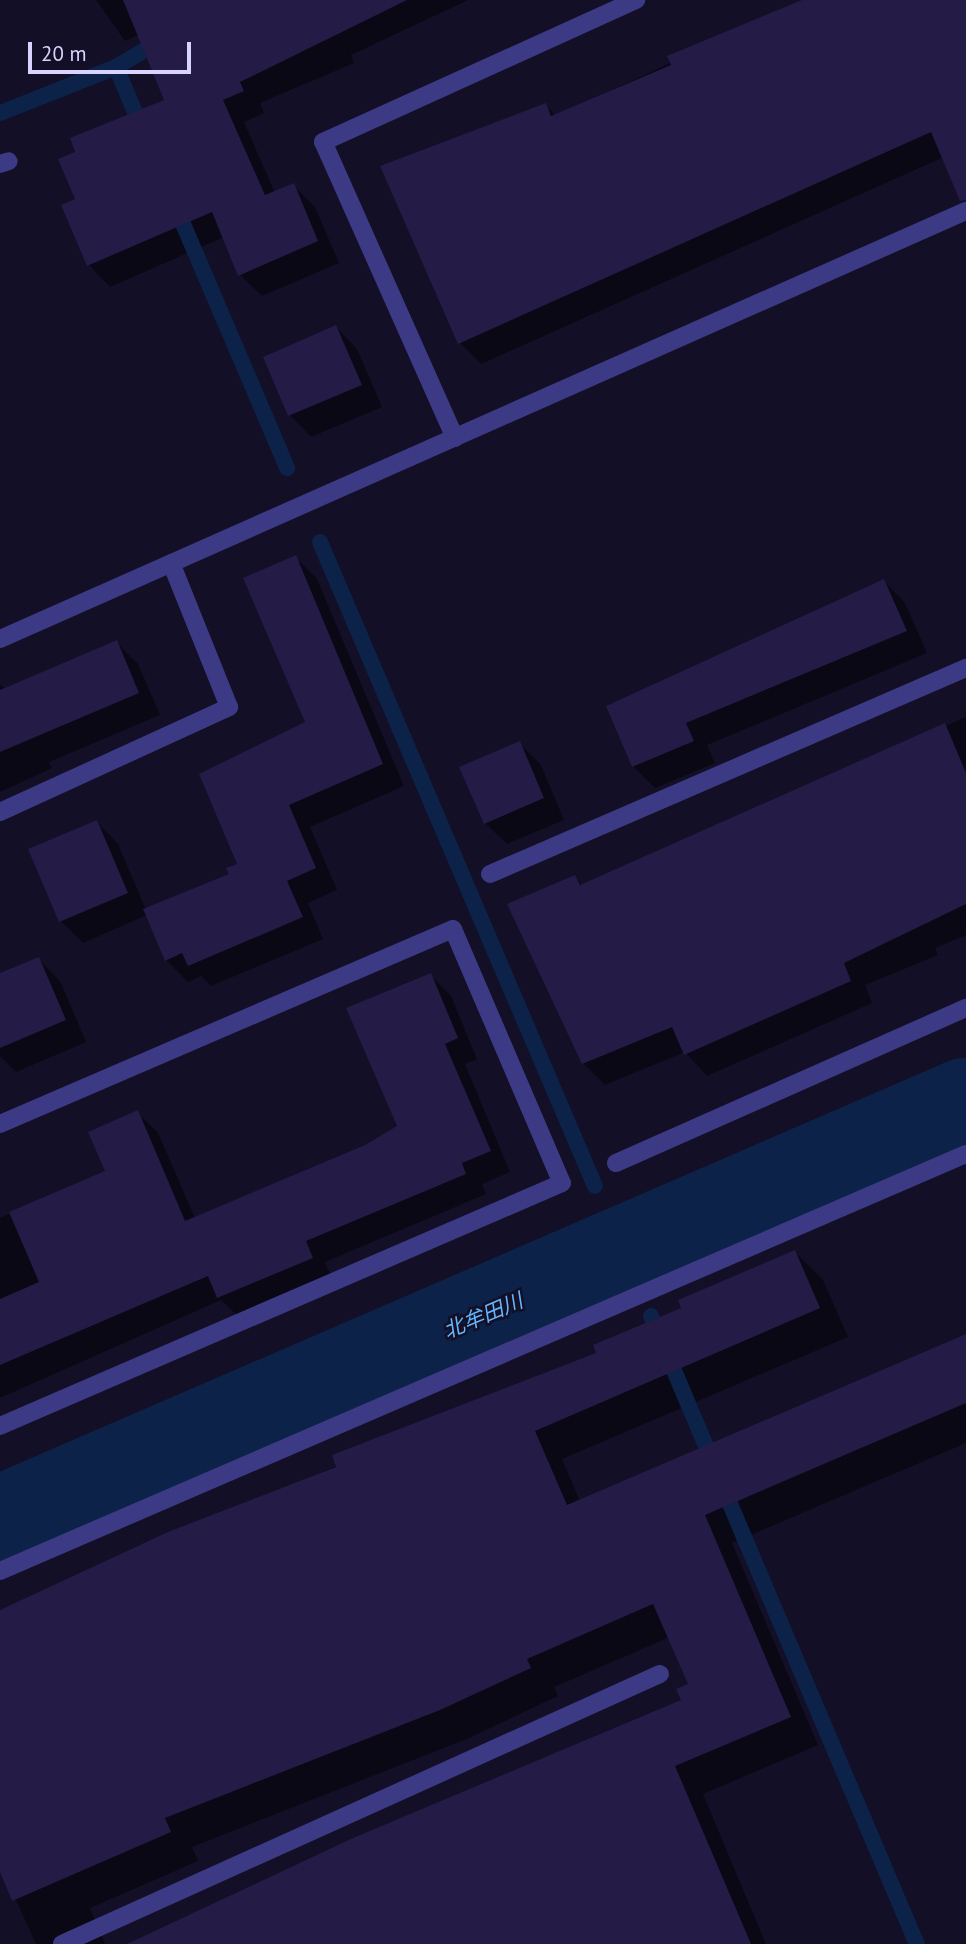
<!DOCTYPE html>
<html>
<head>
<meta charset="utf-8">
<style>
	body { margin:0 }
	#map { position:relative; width:966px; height:1944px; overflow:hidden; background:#130f26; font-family:"PT Sans","Noto Sans JP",sans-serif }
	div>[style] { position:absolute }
	.shadow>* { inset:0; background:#0007 }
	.stream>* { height:16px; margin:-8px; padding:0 8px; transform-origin:8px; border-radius:8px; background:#0c2248 }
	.river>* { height:98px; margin:-49px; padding:0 49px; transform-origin:49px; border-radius:49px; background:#0c2248 }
	.building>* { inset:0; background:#241b47 }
	.service>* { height:18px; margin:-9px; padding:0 9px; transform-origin:9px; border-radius:9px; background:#3d3a85 }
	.minor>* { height:18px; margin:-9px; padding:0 9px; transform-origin:9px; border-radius:9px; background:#3d3a85 }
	span { translate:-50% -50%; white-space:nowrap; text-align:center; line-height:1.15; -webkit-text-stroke:5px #130f26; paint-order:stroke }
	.water-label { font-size:21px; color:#62b6ff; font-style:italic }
	.scale { position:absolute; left:28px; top:42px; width:163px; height:32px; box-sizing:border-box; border:4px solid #d9d4ff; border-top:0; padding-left:9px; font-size:21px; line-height:24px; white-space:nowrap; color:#d9d4ff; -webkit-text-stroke:5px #130f26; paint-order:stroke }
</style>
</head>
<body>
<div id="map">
	<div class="shadow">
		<div style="clip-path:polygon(96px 0,468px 0,351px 55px,354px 63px,260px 103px,264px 113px,244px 122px,275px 193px,293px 185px,315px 207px,339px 263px,262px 296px,240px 275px,224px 237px,110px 287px,89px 265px,63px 206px,77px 200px,77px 153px,166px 101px,139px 35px,125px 41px)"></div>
		<div style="clip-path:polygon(806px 0,966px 0,966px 175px,944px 157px,481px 364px,460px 343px,545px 105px,556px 116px)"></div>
		<div style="clip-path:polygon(336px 327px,357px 349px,382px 407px,311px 437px,290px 415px)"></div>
		<div style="clip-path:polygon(295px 557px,317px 579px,404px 786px,310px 827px,337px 890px,308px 903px,323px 939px,211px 986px,201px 976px,188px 982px,166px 960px,147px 915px,83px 943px,61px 921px,97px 822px,118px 844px,146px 910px,231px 875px,240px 865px,307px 723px)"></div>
		<div style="clip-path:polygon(884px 581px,905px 603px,927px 653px,707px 745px,715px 763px,655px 788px,633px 766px,608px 707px)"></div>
		<div style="clip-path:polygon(116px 642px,138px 664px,160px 715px,49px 762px,52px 768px,0 792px,0 685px,7px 689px)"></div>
		<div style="clip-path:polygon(966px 717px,966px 935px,935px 948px,938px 955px,865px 985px,872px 1003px,707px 1076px,685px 1052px,605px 1085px,583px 1063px,575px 877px,583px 886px)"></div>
		<div style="clip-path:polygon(519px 743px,541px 765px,564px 820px,507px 844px,485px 823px)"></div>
		<div style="clip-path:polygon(38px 959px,60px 981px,86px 1042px,16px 1072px,0 1056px,0 975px)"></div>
		<div style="clip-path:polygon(430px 975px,451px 996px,477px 1059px,465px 1064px,510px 1172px,482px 1184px,486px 1194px,325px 1262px,332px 1278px,240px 1318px,221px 1300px,0 1398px,0 1218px,107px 1171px,137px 1112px,158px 1133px,195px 1218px,366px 1146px,399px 1126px)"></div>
		<div style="clip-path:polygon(795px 1252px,823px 1280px,848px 1337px,562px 1459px,580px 1501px,966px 1336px,966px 1443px,732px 1543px,818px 1745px,703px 1794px,766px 1944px,156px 1944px,683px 1701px,690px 1685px,670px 1637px,554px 1687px,558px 1696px,469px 1738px,192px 1847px,198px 1861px,90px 1908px,105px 1944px,36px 1944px,0 1865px,0 1610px,598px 1354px)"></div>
	</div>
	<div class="stream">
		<div style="left:116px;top:67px;width:67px;rotate:67.2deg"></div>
		<div style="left:0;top:113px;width:125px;rotate:-21.6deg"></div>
		<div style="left:116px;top:67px;width:51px;rotate:-30.6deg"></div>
		<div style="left:175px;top:205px;width:286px;rotate:66.9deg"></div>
		<div style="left:320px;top:542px;width:700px;rotate:66.88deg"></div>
		<div style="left:651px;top:1316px;width:162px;rotate:67.1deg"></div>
		<div style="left:722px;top:1485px;width:499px;rotate:67deg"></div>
	</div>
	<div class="river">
		<div style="left:0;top:1525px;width:1053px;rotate:-23.4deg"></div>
	</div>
	<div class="building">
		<div style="clip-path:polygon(123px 0,407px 0,240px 82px,244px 91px,223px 100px,265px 195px,294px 183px,318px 241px,238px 276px,212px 212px,87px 266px,61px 205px,75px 199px,58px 159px,75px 152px,70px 138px,164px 100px)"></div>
		<div style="clip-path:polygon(802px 0,966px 0,966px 200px,960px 201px,931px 132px,458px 344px,380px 166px,546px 103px,551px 116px,671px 65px,667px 56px)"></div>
		<div style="clip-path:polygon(336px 325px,362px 385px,288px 416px,263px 357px)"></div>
		<div style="clip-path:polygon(296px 555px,383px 764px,289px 805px,316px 868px,287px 881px,303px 917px,188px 966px,182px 953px,165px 961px,143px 909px,229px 874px,226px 868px,237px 864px,199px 774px,305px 722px,243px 578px)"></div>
		<div style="clip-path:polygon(884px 579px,907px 631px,686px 723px,694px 741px,632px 767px,606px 706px)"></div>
		<div style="clip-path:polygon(117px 640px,139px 693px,0 752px,0 690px)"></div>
		<div style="clip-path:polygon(945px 723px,966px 773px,966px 904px,844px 963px,851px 981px,684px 1055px,672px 1027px,582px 1064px,507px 904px,575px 875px,580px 885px)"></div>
		<div style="clip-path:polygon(520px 741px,544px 798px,484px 824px,459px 767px)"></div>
		<div style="clip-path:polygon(97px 820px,128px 893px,59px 922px,28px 849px)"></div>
		<div style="clip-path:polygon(39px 957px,66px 1020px,0 1048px,0 973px)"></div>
		<div style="clip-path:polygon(431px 973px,458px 1038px,445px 1044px,491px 1151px,462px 1163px,466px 1174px,306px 1241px,313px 1258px,217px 1298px,208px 1276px,0 1365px,0 1299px,39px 1282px,9px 1212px,105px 1171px,88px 1132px,138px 1110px,185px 1221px,365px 1145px,397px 1126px,346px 1008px)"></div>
		<div style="clip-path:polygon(795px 1250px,820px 1308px,535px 1431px,567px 1505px,966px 1334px,966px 1403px,705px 1515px,791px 1717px,675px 1766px,751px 1944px,127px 1944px,353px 1838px,681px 1700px,676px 1689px,688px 1684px,653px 1604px,527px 1659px,531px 1668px,440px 1710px,165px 1818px,171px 1832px,12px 1901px,0 1872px,0 1610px,168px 1532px,336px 1467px,332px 1455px,596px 1353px,593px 1345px,681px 1308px,678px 1300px)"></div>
	</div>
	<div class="service">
		<div style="left:0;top:812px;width:252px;rotate:-24.6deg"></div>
		<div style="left:229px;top:707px;width:155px;rotate:-111.9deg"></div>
		<div style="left:490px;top:874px;width:519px;rotate:-23.4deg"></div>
		<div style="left:0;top:1124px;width:493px;rotate:-23.3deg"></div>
		<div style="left:453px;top:929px;width:276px;rotate:66.8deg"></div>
		<div style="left:562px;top:1183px;width:612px;rotate:156.62deg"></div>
		<div style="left:616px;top:1163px;width:383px;rotate:-23.9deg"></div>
		<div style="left:62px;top:1944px;width:656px;rotate:-24.3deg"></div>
	</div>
	<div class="minor">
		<div style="left:0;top:164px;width:9px;rotate:-18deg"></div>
		<div style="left:455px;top:438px;width:324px;rotate:-114deg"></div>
		<div style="left:323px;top:142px;width:344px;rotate:-24.4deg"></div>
		<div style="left:0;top:639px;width:1057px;rotate:-23.9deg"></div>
		<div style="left:0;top:1571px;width:1052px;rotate:-23.35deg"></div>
	</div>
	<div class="water-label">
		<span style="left:483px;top:1316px;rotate:-23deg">北牟田川</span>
	</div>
	<div class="scale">20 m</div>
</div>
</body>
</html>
